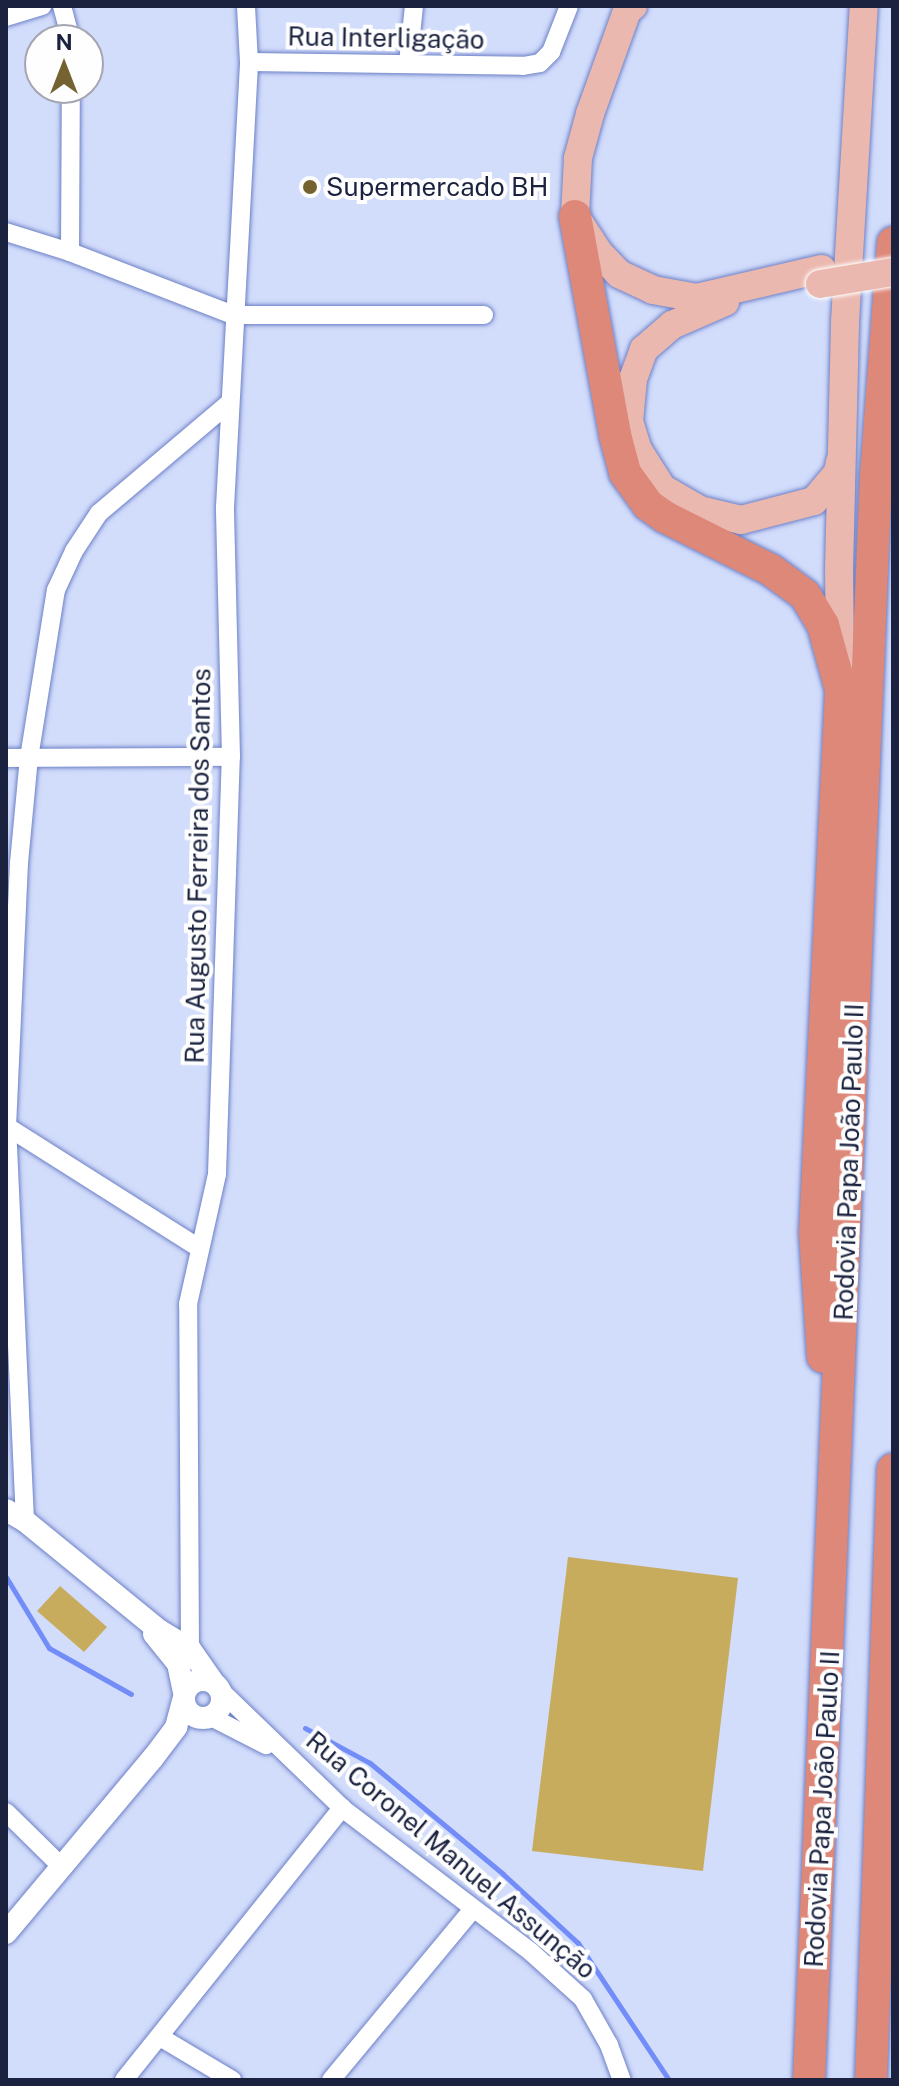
<!DOCTYPE html>
<html>
<head>
<meta charset="utf-8">
<style>
	body { margin:0 }
	#map { position:relative; width:899px; height:2086px; overflow:hidden; background:#d2dcfb; font-family:"Public Sans",sans-serif }
	div>[style] { position:absolute }
	.green>* { inset:0; background:#c7ac5e }
	.stream>* { height:5px; margin:-2.5px; padding:0 2.5px; transform-origin:2.5px; border-radius:2.5px; background:#728df8 }
	.roads { filter:drop-shadow(0 0 2px #6d81c7) drop-shadow(0 0 2px #6d81c7) }
	.minor>* { height:18px; margin:-9px; padding:0 9px; transform-origin:9px; border-radius:9px; background:#fff }
	.tertiary>* { height:22px; margin:-11px; padding:0 11px; transform-origin:11px; border-radius:11px; background:#fff }
	.tertiary>.ring { margin:-11px; padding:0; box-sizing:content-box; background:none; border:22px solid #fff; border-radius:50% }
	.primary>* { height:28px; margin:-14px; padding:0 14px; transform-origin:14px; border-radius:14px; background:#ebb8af }
	.motorway>* { height:32px; margin:-16px; padding:0 16px; transform-origin:16px; border-radius:16px; background:#de8879 }
	.bridges { filter:drop-shadow(0 0 2px #fff) drop-shadow(0 0 2px #fff) }
	.primary-bridge>* { height:28px; margin:-14px; padding:0 14px; transform-origin:14px; border-radius:14px; background:#ebb8af }
	.dots>* { width:22px; height:22px; translate:-50% -50%; box-sizing:border-box; border:4px solid #fefefe; border-radius:50% }
	span { translate:-50% -50%; white-space:nowrap; text-align:center; line-height:1.15; -webkit-text-stroke:8px #fefefe; paint-order:stroke }
	.street-label { font-size:26px; color:#1a223f }
	.poi-label { font-size:26px; color:#1a223f }
	.left { translate:0 -50%; text-align:left }
	.frame { position:absolute; inset:0; border:8px solid #1a223f; pointer-events:none }
	.north { position:absolute; left:24px; top:24px; width:80px; height:80px; box-sizing:border-box; background:#fefefe; border:2px solid #a3a6b2; border-radius:50%; rotate:0deg; font-size:22px; font-weight:700; line-height:32px; text-align:center; color:#1a223f }
	.north::after { content:''; display:block; margin:auto; width:28px; height:36px; background:#746331; clip-path:polygon(50% 0,100% 100%,50% 72%,0 100%) }
</style>
</head>
<body>
<div id="map">
	<div class="green">
		<div style="clip-path:polygon(568px 1557px,738px 1578px,703px 1871px,532px 1851px)"></div>
		<div style="clip-path:polygon(60px 1586px,107px 1627px,84px 1652px,37px 1611px)"></div>
	</div>
	<div class="stream">
		<div style="left:6px;top:1577px;width:83px;rotate:58.8deg"></div>
		<div style="left:49px;top:1648px;width:94px;rotate:29.3deg"></div>
		<div style="left:305px;top:1728px;width:74px;rotate:28.3deg"></div>
		<div style="left:370px;top:1763px;width:173px;rotate:39.8deg"></div>
		<div style="left:503px;top:1874px;width:102px;rotate:42.6deg"></div>
		<div style="left:578px;top:1943px;width:164px;rotate:56.4deg"></div>
	</div>
	<div class="roads">
		<div class="minor">
			<div style="left:62px;top:6px;width:35px;rotate:75deg"></div>
			<div style="left:6px;top:17px;width:38px;rotate:-17deg"></div>
			<div style="left:249px;top:62px;width:274px;rotate:0.8deg"></div>
			<div style="left:523px;top:66px;width:17px;rotate:-10deg"></div>
			<div style="left:540px;top:63px;width:16px;rotate:-45deg"></div>
			<div style="left:551px;top:52px;width:49px;rotate:-68.6deg"></div>
			<div style="left:408px;top:63px;width:57px;rotate:-84deg"></div>
			<div style="left:6px;top:232px;width:67px;rotate:17.4deg"></div>
			<div style="left:70px;top:252px;width:175px;rotate:21.1deg"></div>
			<div style="left:233px;top:315px;width:251px"></div>
			<div style="left:70px;top:252px;width:164px;rotate:-89.7deg"></div>
			<div style="left:6px;top:758px;width:225px;rotate:-0.3deg"></div>
			<div style="left:6px;top:1126px;width:228px;rotate:32.3deg"></div>
			<div style="left:25px;top:1521px;width:394px;rotate:-92.6deg"></div>
			<div style="left:7px;top:1127px;width:264px;rotate:-87.4deg"></div>
			<div style="left:19px;top:863px;width:105px;rotate:-84.6deg"></div>
			<div style="left:29px;top:758px;width:170px;rotate:-80.9deg"></div>
			<div style="left:56px;top:590px;width:43px;rotate:-65.2deg"></div>
			<div style="left:74px;top:551px;width:45px;rotate:-56.7deg"></div>
			<div style="left:99px;top:513px;width:170px;rotate:-40.2deg"></div>
			<div style="left:185px;top:1656px;width:9px;rotate:-54deg"></div>
			<div style="left:190px;top:1649px;width:345px;rotate:-90.3deg"></div>
			<div style="left:188px;top:1304px;width:133px;rotate:-77.4deg"></div>
			<div style="left:217px;top:1174px;width:417px;rotate:-88.1deg"></div>
			<div style="left:231px;top:757px;width:250px;rotate:-91.4deg"></div>
			<div style="left:225px;top:507px;width:446px;rotate:-86.9deg"></div>
			<div style="left:249px;top:62px;width:56px;rotate:-93.1deg"></div>
			<div style="left:220px;top:1690px;width:170px;rotate:44deg"></div>
			<div style="left:342px;top:1808px;width:238px;rotate:37.3deg"></div>
			<div style="left:531px;top:1952px;width:70px;rotate:42.1deg"></div>
			<div style="left:583px;top:1999px;width:53px;rotate:60.5deg"></div>
			<div style="left:609px;top:2045px;width:37px;rotate:70deg"></div>
			<div style="left:211px;top:1717px;width:62px;rotate:27deg"></div>
			<div style="left:6px;top:1812px;width:78px;rotate:44.5deg"></div>
			<div style="left:160px;top:2037px;width:84px;rotate:30.8deg"></div>
			<div style="left:124px;top:2080px;width:349px;rotate:-51.3deg"></div>
			<div style="left:331px;top:2080px;width:221px;rotate:-50.3deg"></div>
		</div>
		<div class="tertiary">
			<div style="left:6px;top:1510px;width:22px;rotate:30deg"></div>
			<div style="left:25px;top:1521px;width:174px;rotate:39.2deg"></div>
			<div style="left:160px;top:1631px;width:35px;rotate:31deg"></div>
			<div style="left:190px;top:1649px;width:40px;rotate:55.1deg"></div>
			<div style="left:154px;top:1634px;width:38px;rotate:51deg"></div>
			<div style="left:178px;top:1664px;width:29px;rotate:78deg"></div>
			<div class="ring" style="left:184px;top:1680px;width:16px;height:16px"></div>
			<div style="left:6px;top:1933px;width:229px;rotate:-50deg"></div>
			<div style="left:153px;top:1758px;width:39px;rotate:-53deg"></div>
			<div style="left:176px;top:1727px;width:27px;rotate:-75deg"></div>
		</div>
		<div class="primary">
			<div style="left:633px;top:6px;width:8px;rotate:140deg"></div>
			<div style="left:627px;top:11px;width:109px;rotate:109.8deg"></div>
			<div style="left:590px;top:114px;width:46px;rotate:105.3deg"></div>
			<div style="left:578px;top:158px;width:58px;rotate:93deg"></div>
			<div style="left:575px;top:216px;width:44px;rotate:57deg"></div>
			<div style="left:599px;top:253px;width:29px;rotate:46deg"></div>
			<div style="left:619px;top:274px;width:38px;rotate:25deg"></div>
			<div style="left:653px;top:290px;width:45px;rotate:10.3deg"></div>
			<div style="left:697px;top:298px;width:128px;rotate:-13.1deg"></div>
			<div style="left:725px;top:302px;width:58px;rotate:156.5deg"></div>
			<div style="left:672px;top:325px;width:37px;rotate:139deg"></div>
			<div style="left:644px;top:349px;width:32px;rotate:110deg"></div>
			<div style="left:633px;top:379px;width:42px;rotate:95.4deg"></div>
			<div style="left:629px;top:421px;width:30px;rotate:73deg"></div>
			<div style="left:638px;top:450px;width:45px;rotate:57.7deg"></div>
			<div style="left:662px;top:488px;width:44px;rotate:30.1deg"></div>
			<div style="left:700px;top:510px;width:42px;rotate:13.7deg"></div>
			<div style="left:741px;top:520px;width:75px;rotate:-14.6deg"></div>
			<div style="left:814px;top:501px;width:38px;rotate:-50deg"></div>
			<div style="left:838px;top:472px;width:10px;rotate:-79deg"></div>
			<div style="left:840px;top:661px;width:91px;rotate:-90.6deg"></div>
			<div style="left:839px;top:570px;width:248px;rotate:-88.6deg"></div>
			<div style="left:845px;top:322px;width:317px;rotate:-86.6deg"></div>
		</div>
		<div class="motorway">
			<div style="left:575px;top:216px;width:223px;rotate:79.6deg"></div>
			<div style="left:615px;top:435px;width:39px;rotate:75deg"></div>
			<div style="left:625px;top:473px;width:39px;rotate:54deg"></div>
			<div style="left:648px;top:505px;width:21px;rotate:35deg"></div>
			<div style="left:665px;top:517px;width:119px;rotate:26.6deg"></div>
			<div style="left:771px;top:570px;width:42px;rotate:36.3deg"></div>
			<div style="left:805px;top:595px;width:35px;rotate:59deg"></div>
			<div style="left:823px;top:625px;width:67px;rotate:74.5deg"></div>
			<div style="left:841px;top:690px;width:544px;rotate:92.74deg"></div>
			<div style="left:815px;top:1233px;width:124px;rotate:86.3deg"></div>
			<div style="left:809px;top:2080px;width:1605px;rotate:-87.61deg"></div>
			<div style="left:876px;top:476px;width:234px;rotate:-85.8deg"></div>
			<div style="left:871px;top:2080px;width:611px;rotate:-87.94deg"></div>
		</div>
	</div>
	<div class="bridges">
		<div class="primary-bridge">
			<div style="left:820px;top:284px;width:74px;rotate:-9.3deg"></div>
		</div>
	</div>
	<div class="dots">
		<div style="left:310px;top:187px;background:#746331"></div>
	</div>
	<div class="street-label">
		<span style="left:386px;top:38px;rotate:1deg">Rua Interligação</span>
		<span style="left:198px;top:866px;rotate:-89deg">Rua Augusto Ferreira dos Santos</span>
		<span style="left:849px;top:1162px;rotate:-88deg">Rodovia Papa João Paulo II</span>
		<span style="left:822px;top:1809px;rotate:-87deg">Rodovia Papa João Paulo II</span>
		<span style="left:451px;top:1855px;rotate:40deg">Rua Coronel Manuel Assunção</span>
	</div>
	<div class="poi-label">
		<span class="left" style="left:326px;top:187px">Supermercado BH</span>
	</div>
	<div class="frame"></div>
	<div class="north">N</div>
</div>
</body>
</html>
